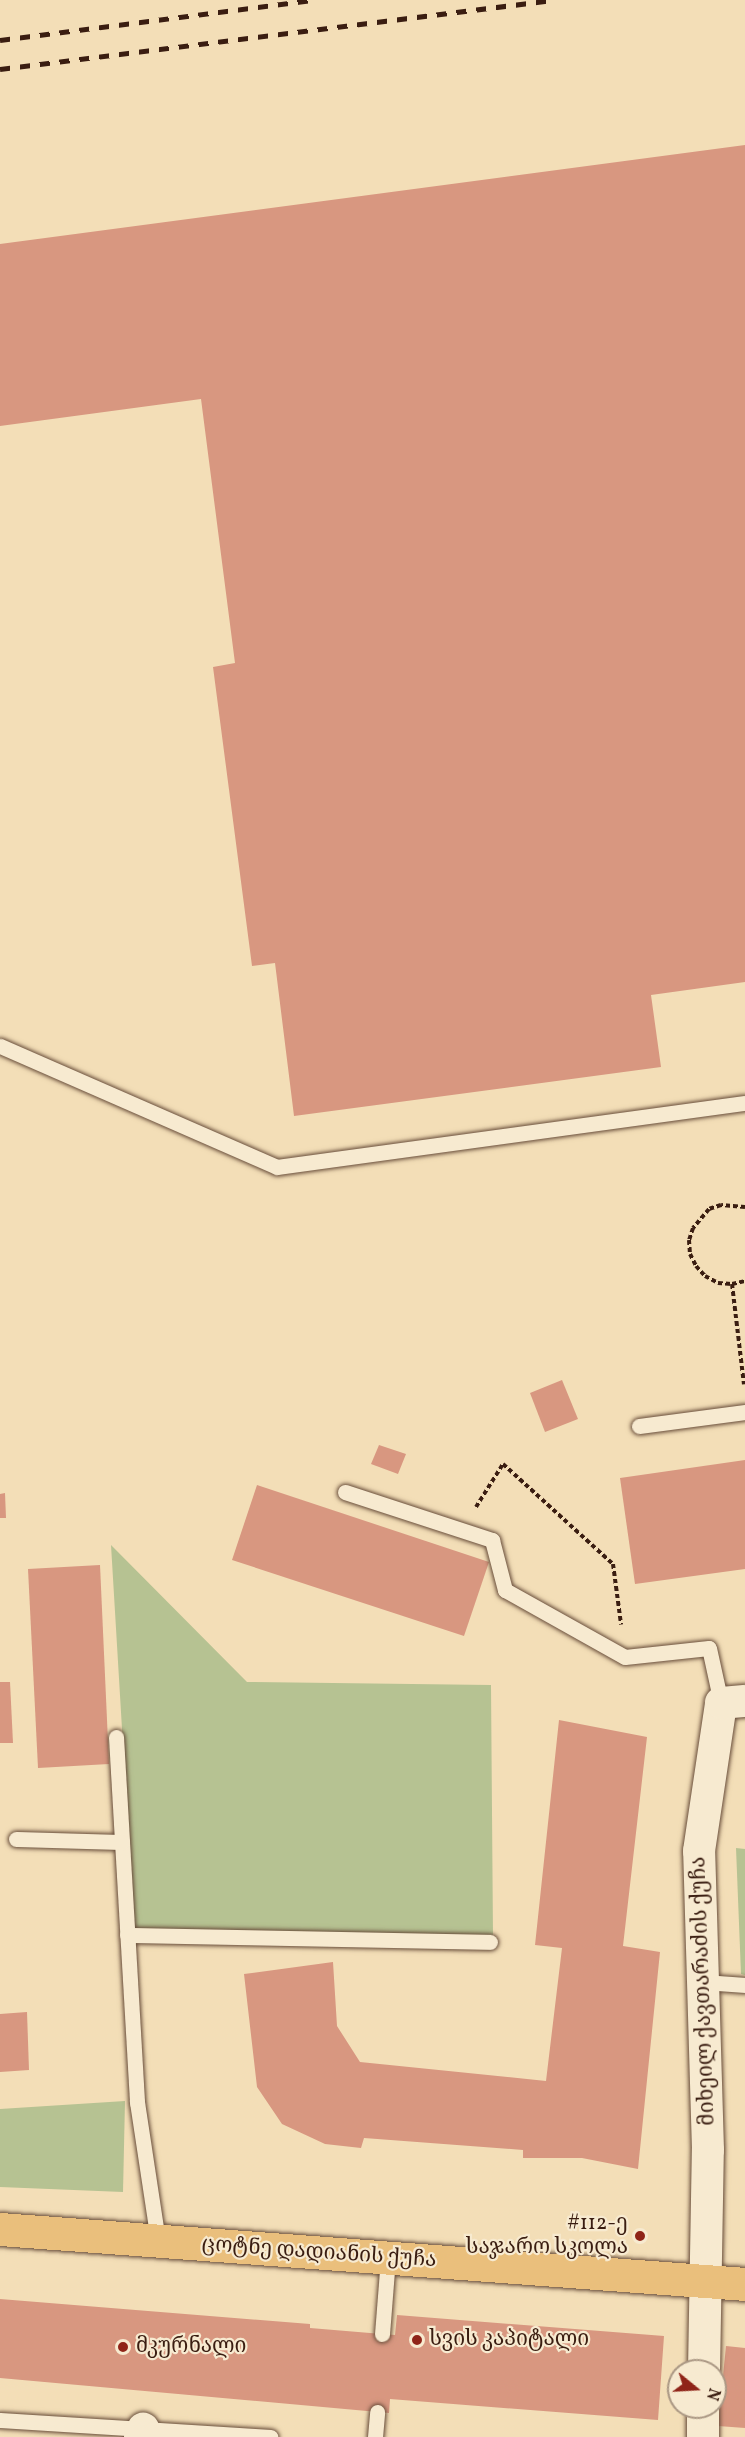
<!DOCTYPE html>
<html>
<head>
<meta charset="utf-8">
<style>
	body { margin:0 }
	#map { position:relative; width:745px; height:2437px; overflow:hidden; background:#f3deb7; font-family:Vollkorn,"Noto Serif Georgian",serif }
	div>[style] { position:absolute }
	.green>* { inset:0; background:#b6c292 }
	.building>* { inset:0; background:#d89780 }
	.path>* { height:4px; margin-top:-2px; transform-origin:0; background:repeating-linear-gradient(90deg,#3a1d11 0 4.5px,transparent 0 7.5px) }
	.roads { filter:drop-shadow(0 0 2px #684d3a) drop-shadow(0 0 2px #684d3a) }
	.lane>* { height:15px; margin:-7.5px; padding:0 7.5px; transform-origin:7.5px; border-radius:7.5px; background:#f7ead0 }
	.street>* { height:32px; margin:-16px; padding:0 16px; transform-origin:16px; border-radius:16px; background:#f7ead0 }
	.primary>* { height:33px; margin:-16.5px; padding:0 16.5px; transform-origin:16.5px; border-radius:16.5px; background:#eabf7c }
	.rail>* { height:4.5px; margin-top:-2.25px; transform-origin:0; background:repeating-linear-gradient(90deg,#3a1d11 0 10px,transparent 0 20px) }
	.dots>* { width:16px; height:16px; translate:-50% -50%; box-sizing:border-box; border:3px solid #f7ead0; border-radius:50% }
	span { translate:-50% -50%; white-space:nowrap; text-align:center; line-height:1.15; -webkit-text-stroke:4.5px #f7ead0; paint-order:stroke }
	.street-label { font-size:21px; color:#3a1d11 }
	.poi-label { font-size:21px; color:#3a1d11 }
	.right { translate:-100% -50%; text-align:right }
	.left { translate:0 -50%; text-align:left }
	.north { position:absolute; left:667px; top:2359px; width:60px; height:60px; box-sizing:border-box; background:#f7ead0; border:2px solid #ab9884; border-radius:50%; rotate:108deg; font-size:16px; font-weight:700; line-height:24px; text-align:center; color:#3a1d11 }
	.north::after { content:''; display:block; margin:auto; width:21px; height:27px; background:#8f2418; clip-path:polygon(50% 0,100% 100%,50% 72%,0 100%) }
</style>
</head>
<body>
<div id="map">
	<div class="green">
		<div style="clip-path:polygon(111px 1545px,247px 1682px,491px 1685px,493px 1937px,134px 1929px)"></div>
		<div style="clip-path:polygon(736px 1848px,745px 1849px,745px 1975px,741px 1974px)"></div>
		<div style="clip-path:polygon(125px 2101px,123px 2192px,0 2187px,0 2109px)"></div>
	</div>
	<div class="building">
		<div style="clip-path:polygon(745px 145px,745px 982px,651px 995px,661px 1067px,294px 1116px,275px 963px,252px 966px,213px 667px,235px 663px,201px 399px,0 426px,0 244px)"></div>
		<div style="clip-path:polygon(562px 1380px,578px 1419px,545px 1432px,530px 1393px)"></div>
		<div style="clip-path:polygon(379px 1445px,406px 1454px,398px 1474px,371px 1464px)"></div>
		<div style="clip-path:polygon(745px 1460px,745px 1569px,635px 1584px,620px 1478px)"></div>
		<div style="clip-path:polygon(257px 1485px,489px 1562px,464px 1636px,232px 1560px)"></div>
		<div style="clip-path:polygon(5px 1493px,6px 1518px,0 1518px,0 1494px)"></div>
		<div style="clip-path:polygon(100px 1565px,109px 1764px,38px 1768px,28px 1569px)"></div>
		<div style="clip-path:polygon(0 1682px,10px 1682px,13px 1743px,0 1743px)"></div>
		<div style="clip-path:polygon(559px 1720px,647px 1737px,623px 1946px,660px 1952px,638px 2169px,582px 2158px,523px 2158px,523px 2150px,364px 2138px,361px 2148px,325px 2144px,282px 2124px,257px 2087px,244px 1974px,333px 1962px,337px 2026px,360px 2062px,546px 2081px,562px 1948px,535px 1945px)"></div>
		<div style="clip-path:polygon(27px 2012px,29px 2070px,0 2072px,0 2014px)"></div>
		<div style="clip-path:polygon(0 2299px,310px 2324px,310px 2328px,382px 2334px,395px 2335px,397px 2315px,664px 2336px,658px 2420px,390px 2399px,389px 2413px,0 2378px)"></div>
		<div style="clip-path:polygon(726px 2346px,745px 2348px,745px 2428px,718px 2426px)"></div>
	</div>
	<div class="path">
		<div style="left:745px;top:1207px;width:24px;rotate:-175deg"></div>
		<div style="left:721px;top:1205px;width:13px;rotate:162deg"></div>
		<div style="left:709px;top:1209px;width:25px;rotate:130deg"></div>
		<div style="left:693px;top:1228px;width:13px;rotate:108deg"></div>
		<div style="left:689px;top:1240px;width:14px;rotate:86deg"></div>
		<div style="left:690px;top:1254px;width:13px;rotate:63deg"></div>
		<div style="left:696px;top:1266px;width:13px;rotate:48deg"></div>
		<div style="left:705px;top:1276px;width:15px;rotate:28deg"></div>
		<div style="left:718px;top:1283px;width:14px;rotate:4deg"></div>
		<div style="left:732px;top:1284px;width:13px;rotate:-13deg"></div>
		<div style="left:732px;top:1284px;width:101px;rotate:83.2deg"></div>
		<div style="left:476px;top:1507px;width:51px;rotate:-57.9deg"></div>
		<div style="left:503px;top:1464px;width:149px;rotate:42.3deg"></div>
		<div style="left:613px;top:1564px;width:61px;rotate:82.4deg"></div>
	</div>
	<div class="roads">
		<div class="lane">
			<div style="left:0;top:1046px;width:302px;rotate:23.6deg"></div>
			<div style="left:277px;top:1167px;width:472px;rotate:-7.8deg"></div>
			<div style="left:639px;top:1426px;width:107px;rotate:-7.5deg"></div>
			<div style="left:345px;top:1492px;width:155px;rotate:18.1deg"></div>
			<div style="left:492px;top:1540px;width:52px;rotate:75.4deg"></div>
			<div style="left:505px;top:1590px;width:137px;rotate:29.2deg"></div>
			<div style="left:625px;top:1657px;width:84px;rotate:-6.1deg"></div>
			<div style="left:709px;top:1648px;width:56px;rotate:77.7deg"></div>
			<div style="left:116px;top:1737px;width:366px;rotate:86.7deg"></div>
			<div style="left:137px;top:2102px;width:141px;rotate:81.4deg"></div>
			<div style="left:16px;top:1839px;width:106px;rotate:1.6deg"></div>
			<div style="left:127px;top:1935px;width:363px;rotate:1.1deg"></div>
			<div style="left:704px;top:1982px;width:41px;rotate:4.2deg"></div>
			<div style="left:382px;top:2334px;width:76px;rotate:-85.5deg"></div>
			<div style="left:0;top:2420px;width:271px;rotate:3.6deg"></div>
			<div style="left:375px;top:2437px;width:25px;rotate:-85deg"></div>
		</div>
		<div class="street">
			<div style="left:704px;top:2371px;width:221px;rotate:-89deg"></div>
			<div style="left:708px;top:2150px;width:299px;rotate:-91.7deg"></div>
			<div style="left:699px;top:1851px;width:150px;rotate:-81.5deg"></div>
			<div style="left:721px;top:1703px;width:24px;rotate:-5deg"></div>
			<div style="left:140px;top:2437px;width:9px;rotate:-69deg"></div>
			<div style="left:703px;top:2437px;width:30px;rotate:-90deg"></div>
		</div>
		<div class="primary">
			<div style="left:0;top:2229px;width:747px;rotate:4.22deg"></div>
		</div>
	</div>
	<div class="rail">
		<div style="left:0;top:40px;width:317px;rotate:-7.3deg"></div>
		<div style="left:0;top:69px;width:557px;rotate:-7.11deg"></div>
	</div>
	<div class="dots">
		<div style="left:640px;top:2236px;background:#8f2418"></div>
		<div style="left:417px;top:2340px;background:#8f2418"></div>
		<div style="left:123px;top:2347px;background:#8f2418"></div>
	</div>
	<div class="street-label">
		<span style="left:704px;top:1991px;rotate:-92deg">მიხეილ ქავთარაძის ქუჩა</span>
		<span style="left:319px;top:2253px;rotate:4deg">ცოტნე დადიანის ქუჩა</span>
	</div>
	<div class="poi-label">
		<span class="right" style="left:628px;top:2236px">#112-ე<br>საჯარო სკოლა</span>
		<span class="left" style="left:429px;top:2340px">სვის კაპიტალი</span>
		<span class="left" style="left:136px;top:2347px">მკურნალი</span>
	</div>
	<div class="north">N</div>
</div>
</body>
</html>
